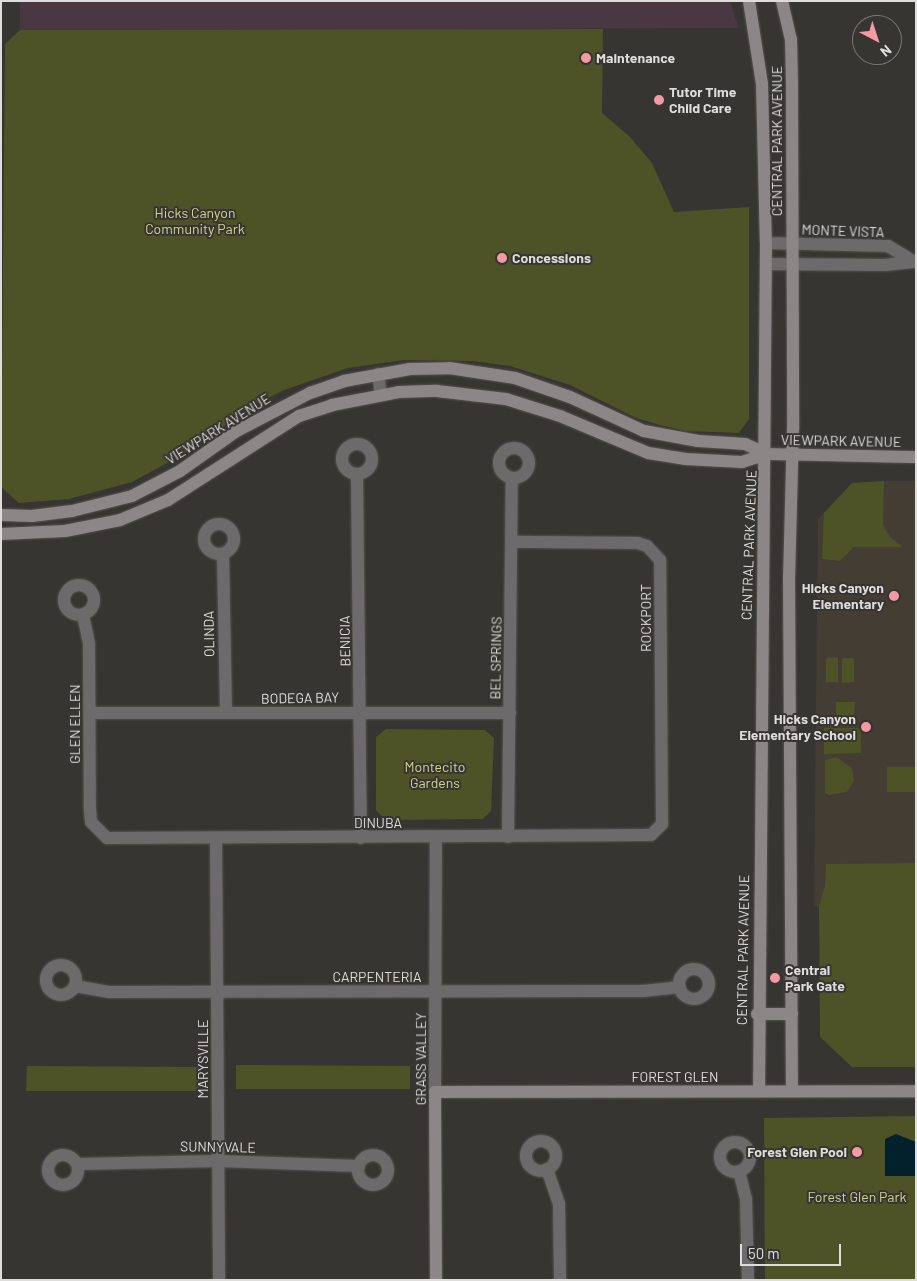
<!DOCTYPE html>
<html>
<head>
<meta charset="utf-8">
<style>
	body { margin:0 }
	#map { position:relative; width:917px; height:1281px; overflow:hidden; background:#373532; font-family:Barlow,sans-serif }
	div>[style] { position:absolute }
	.commercial>* { inset:0; background:#493742 }
	.built>* { inset:0; background:#433d34 }
	.green>* { inset:0; background:#4d5227 }
	.water>* { inset:0; background:#03212d }
	.roads { filter:drop-shadow(0 0 1px #555350) drop-shadow(0 0 1px #555350) }
	.street>* { height:12px; margin:-6px; padding:0 6px; transform-origin:6px; border-radius:6px; background:#6c6a6a }
	.street>.ring { margin:-6px; padding:0; box-sizing:content-box; background:none; border:12px solid #6c6a6a; border-radius:50% }
	.secondary>* { height:12px; margin:-6px; padding:0 6px; transform-origin:6px; border-radius:6px; background:#8b8786 }
	.dots>* { width:14px; height:14px; translate:-50% -50%; box-sizing:border-box; border:2px solid #373532; border-radius:50% }
	span { translate:-50% -50%; white-space:nowrap; text-align:center; line-height:1.15; -webkit-text-stroke:4px #373532; paint-order:stroke }
	.poi-label { font-size:14px; color:#dedddb; font-weight:700 }
	.left { translate:0 -50%; text-align:left }
	.right { translate:-100% -50%; text-align:right }
	.street-label { font-size:14px; color:#dedddb }
	.park-label { font-size:14px; color:#ced789 }
	.frame { position:absolute; inset:0; border:2px solid #dedddb; pointer-events:none }
	.north { position:absolute; left:852px; top:15px; width:50px; height:50px; box-sizing:border-box; background:#373532; border:1px solid #7a7876; border-radius:50%; rotate:140deg; font-size:14px; font-weight:700; line-height:20px; text-align:center; color:#dedddb }
	.north::after { content:''; display:block; margin:auto; width:18px; height:22px; background:#f49aa5; clip-path:polygon(50% 0,100% 100%,50% 72%,0 100%) }
	.scale { position:absolute; left:740px; top:1244px; width:101px; height:22px; box-sizing:border-box; border:2px solid #dedddb; border-top:0; padding-left:6px; font-size:15px; line-height:18px; white-space:nowrap; color:#dedddb; -webkit-text-stroke:4px #373532; paint-order:stroke }
</style>
</head>
<body>
<div id="map">
	<div class="commercial">
		<div style="clip-path:polygon(20px 1px,730px 1px,739px 28px,20px 30px)"></div>
	</div>
	<div class="built">
		<div style="clip-path:polygon(884px 481px,916px 481px,916px 1067px,852px 1067px,819px 907px,814px 906px,818px 519px,852px 483px)"></div>
	</div>
	<div class="green">
		<div style="clip-path:polygon(603px 29px,602px 113px,629px 136px,652px 163px,674px 212px,749px 207px,749px 419px,739px 433px,686px 431px,660px 425px,636px 418px,570px 385px,510px 366px,472px 361px,404px 360px,348px 368px,284px 390px,249px 408px,193px 449px,132px 482px,69px 499px,19px 503px,1px 487px,5px 44px,20px 30px)"></div>
		<div style="clip-path:polygon(884px 481px,883px 525px,890px 537px,903px 547px,854px 547px,840px 561px,822px 559px,824px 513px,852px 483px)"></div>
		<div style="clip-path:polygon(838px 657px,838px 682px,826px 682px,826px 658px)"></div>
		<div style="clip-path:polygon(842px 658px,854px 658px,854px 682px,842px 683px)"></div>
		<div style="clip-path:polygon(836px 702px,855px 702px,854px 720px,836px 720px)"></div>
		<div style="clip-path:polygon(824px 728px,861px 728px,861px 753px,824px 754px)"></div>
		<div style="clip-path:polygon(386px 729px,485px 730px,494px 738px,491px 811px,483px 819px,386px 820px,376px 810px,376px 737px)"></div>
		<div style="clip-path:polygon(836px 757px,852px 768px,854px 781px,847px 792px,829px 795px,825px 793px,825px 760px)"></div>
		<div style="clip-path:polygon(887px 767px,916px 767px,916px 792px,887px 792px)"></div>
		<div style="clip-path:polygon(916px 863px,916px 1067px,852px 1067px,820px 1037px,819px 906px,825px 886px,826px 864px)"></div>
		<div style="clip-path:polygon(236px 1065px,410px 1066px,410px 1089px,236px 1089px)"></div>
		<div style="clip-path:polygon(27px 1066px,199px 1067px,199px 1091px,26px 1091px)"></div>
		<div style="clip-path:polygon(916px 1116px,916px 1280px,765px 1280px,764px 1118px)"></div>
	</div>
	<div class="water">
		<div style="clip-path:polygon(896px 1134px,916px 1142px,916px 1176px,885px 1176px,885px 1139px)"></div>
	</div>
	<div class="roads">
		<div class="street">
			<div style="left:766px;top:243px;width:122px;rotate:1.4deg"></div>
			<div style="left:888px;top:246px;width:31px;rotate:31deg"></div>
			<div style="left:766px;top:264px;width:119px;rotate:0.5deg"></div>
			<div style="left:885px;top:265px;width:31px;rotate:-6deg"></div>
			<div style="left:378px;top:374px;width:21px;rotate:82deg"></div>
			<div class="ring" style="left:342px;top:444px;width:18px;height:18px"></div>
			<div class="ring" style="left:499px;top:448px;width:18px;height:18px"></div>
			<div style="left:357px;top:475px;width:363px;rotate:89.4deg"></div>
			<div class="ring" style="left:204px;top:524px;width:18px;height:18px"></div>
			<div style="left:223px;top:554px;width:159px;rotate:88.9deg"></div>
			<div class="ring" style="left:64px;top:585px;width:18px;height:18px"></div>
			<div style="left:83px;top:615px;width:30px;rotate:78deg"></div>
			<div style="left:89px;top:644px;width:166px;rotate:89.7deg"></div>
			<div style="left:90px;top:810px;width:12px;rotate:85deg"></div>
			<div style="left:91px;top:822px;width:23px;rotate:45deg"></div>
			<div style="left:107px;top:838px;width:544px;rotate:-0.32deg"></div>
			<div style="left:651px;top:835px;width:16px;rotate:-45deg"></div>
			<div style="left:662px;top:824px;width:264px;rotate:-90.4deg"></div>
			<div style="left:660px;top:560px;width:19px;rotate:-133deg"></div>
			<div style="left:647px;top:546px;width:9px;rotate:-162deg"></div>
			<div style="left:638px;top:543px;width:126px;rotate:-179.5deg"></div>
			<div style="left:90px;top:713px;width:420px"></div>
			<div style="left:508px;top:837px;width:359px;rotate:-89.4deg"></div>
			<div style="left:216px;top:839px;width:441px;rotate:89.6deg"></div>
			<div class="ring" style="left:46px;top:965px;width:18px;height:18px"></div>
			<div class="ring" style="left:679px;top:969px;width:18px;height:18px"></div>
			<div style="left:75px;top:986px;width:35px;rotate:10deg"></div>
			<div style="left:109px;top:992px;width:534px;rotate:-0.11deg"></div>
			<div style="left:643px;top:991px;width:37px;rotate:-6deg"></div>
			<div style="left:435px;top:1092px;width:254px;rotate:-89.8deg"></div>
			<div class="ring" style="left:526px;top:1141px;width:18px;height:18px"></div>
			<div class="ring" style="left:720px;top:1142px;width:18px;height:18px"></div>
			<div class="ring" style="left:358px;top:1155px;width:18px;height:18px"></div>
			<div class="ring" style="left:48px;top:1155px;width:18px;height:18px"></div>
			<div style="left:78px;top:1164px;width:140px;rotate:-1.2deg"></div>
			<div style="left:218px;top:1161px;width:141px;rotate:2deg"></div>
			<div style="left:547px;top:1169px;width:37px;rotate:71deg"></div>
			<div style="left:559px;top:1204px;width:76px;rotate:89.2deg"></div>
			<div style="left:739px;top:1171px;width:29px;rotate:76deg"></div>
			<div style="left:746px;top:1199px;width:81px;rotate:88.6deg"></div>
		</div>
		<div class="secondary">
			<div style="left:749px;top:1px;width:84px;rotate:81.1deg"></div>
			<div style="left:762px;top:84px;width:159px;rotate:88.6deg"></div>
			<div style="left:766px;top:243px;width:848px;rotate:90.47deg"></div>
			<div style="left:782px;top:1px;width:39px;rotate:77deg"></div>
			<div style="left:791px;top:39px;width:45px;rotate:88.7deg"></div>
			<div style="left:792px;top:84px;width:344px;rotate:89.8deg"></div>
			<div style="left:793px;top:428px;width:148px;rotate:91.5deg"></div>
			<div style="left:789px;top:576px;width:515px;rotate:89.67deg"></div>
			<div style="left:1px;top:515px;width:31px;rotate:2deg"></div>
			<div style="left:32px;top:516px;width:40px;rotate:-7.1deg"></div>
			<div style="left:72px;top:511px;width:62px;rotate:-14deg"></div>
			<div style="left:132px;top:496px;width:54px;rotate:-27.5deg"></div>
			<div style="left:180px;top:471px;width:67px;rotate:-35.3deg"></div>
			<div style="left:235px;top:432px;width:85px;rotate:-27.5deg"></div>
			<div style="left:310px;top:393px;width:36px;rotate:-19deg"></div>
			<div style="left:344px;top:381px;width:67px;rotate:-10.3deg"></div>
			<div style="left:410px;top:369px;width:39px;rotate:-1deg"></div>
			<div style="left:449px;top:368px;width:67px;rotate:8.6deg"></div>
			<div style="left:515px;top:378px;width:58px;rotate:19.1deg"></div>
			<div style="left:570px;top:397px;width:81px;rotate:24.7deg"></div>
			<div style="left:644px;top:431px;width:55px;rotate:10.5deg"></div>
			<div style="left:698px;top:441px;width:47px;rotate:3.7deg"></div>
			<div style="left:745px;top:444px;width:24px;rotate:24deg"></div>
			<div style="left:767px;top:454px;width:149px;rotate:1.2deg"></div>
			<div style="left:1px;top:534px;width:64px;rotate:-2.7deg"></div>
			<div style="left:65px;top:531px;width:56px;rotate:-11.3deg"></div>
			<div style="left:120px;top:520px;width:52px;rotate:-22.6deg"></div>
			<div style="left:168px;top:500px;width:156px;rotate:-32.7deg"></div>
			<div style="left:299px;top:416px;width:35px;rotate:-18deg"></div>
			<div style="left:332px;top:405px;width:68px;rotate:-11deg"></div>
			<div style="left:399px;top:392px;width:38px;rotate:-2deg"></div>
			<div style="left:437px;top:391px;width:69px;rotate:6.6deg"></div>
			<div style="left:506px;top:399px;width:57px;rotate:17.5deg"></div>
			<div style="left:560px;top:416px;width:95px;rotate:22.8deg"></div>
			<div style="left:648px;top:453px;width:37px;rotate:9deg"></div>
			<div style="left:685px;top:459px;width:57px;rotate:3deg"></div>
			<div style="left:742px;top:462px;width:26px;rotate:-18deg"></div>
			<div style="left:757px;top:1014px;width:35px"></div>
			<div style="left:436px;top:1280px;width:188px;rotate:-90.3deg"></div>
			<div style="left:435px;top:1092px;width:481px;rotate:-0.1deg"></div>
		</div>
	</div>
	<div class="dots">
		<div style="left:586px;top:58px;background:#f49aa5"></div>
		<div style="left:659px;top:100px;background:#f49aa5"></div>
		<div style="left:502px;top:258px;background:#f49aa5"></div>
		<div style="left:894px;top:596px;background:#f49aa5"></div>
		<div style="left:866px;top:727px;background:#f49aa5"></div>
		<div style="left:775px;top:978px;background:#f49aa5"></div>
		<div style="left:857px;top:1152px;background:#f49aa5"></div>
	</div>
	<div class="poi-label">
		<span class="left" style="left:596px;top:58px">Maintenance</span>
		<span class="left" style="left:669px;top:100px">Tutor Time<br>Child Care</span>
		<span class="left" style="left:512px;top:258px">Concessions</span>
		<span class="right" style="left:884px;top:596px">Hicks Canyon<br>Elementary</span>
		<span class="right" style="left:856px;top:727px">Hicks Canyon<br>Elementary School</span>
		<span class="left" style="left:785px;top:978px">Central<br>Park Gate</span>
		<span class="right" style="left:847px;top:1152px">Forest Glen Pool</span>
	</div>
	<div class="street-label">
		<span style="left:777px;top:141px;rotate:-90deg">CENTRAL PARK AVENUE</span>
		<span style="left:843px;top:231px;rotate:2deg">MONTE VISTA</span>
		<span style="left:218px;top:429px;rotate:-32deg">VIEWPARK AVENUE</span>
		<span style="left:841px;top:441px;rotate:1deg">VIEWPARK AVENUE</span>
		<span style="left:749px;top:545px;rotate:-88deg">CENTRAL PARK AVENUE</span>
		<span style="left:646px;top:618px;rotate:-90deg">ROCKPORT</span>
		<span style="left:209px;top:634px;rotate:-91deg">OLINDA</span>
		<span style="left:345px;top:641px;rotate:-91deg">BENICIA</span>
		<span style="left:496px;top:658px;rotate:-89deg">BEL SPRINGS</span>
		<span style="left:300px;top:698px;rotate:-1deg">BODEGA BAY</span>
		<span style="left:75px;top:724px;rotate:-90deg">GLEN ELLEN</span>
		<span style="left:378px;top:823px">DINUBA</span>
		<span style="left:743px;top:950px;rotate:-89deg">CENTRAL PARK AVENUE</span>
		<span style="left:377px;top:977px">CARPENTERIA</span>
		<span style="left:203px;top:1059px;rotate:-90deg">MARYSVILLE</span>
		<span style="left:421px;top:1059px;rotate:-90deg">GRASS VALLEY</span>
		<span style="left:675px;top:1077px">FOREST GLEN</span>
		<span style="left:218px;top:1147px;rotate:1deg">SUNNYVALE</span>
	</div>
	<div class="park-label">
		<span style="left:195px;top:221px">Hicks Canyon<br>Community Park</span>
		<span style="left:435px;top:775px">Montecito<br>Gardens</span>
		<span style="left:857px;top:1197px">Forest Glen Park</span>
	</div>
	<div class="frame"></div>
	<div class="north">N</div>
	<div class="scale">50 m</div>
</div>
</body>
</html>
